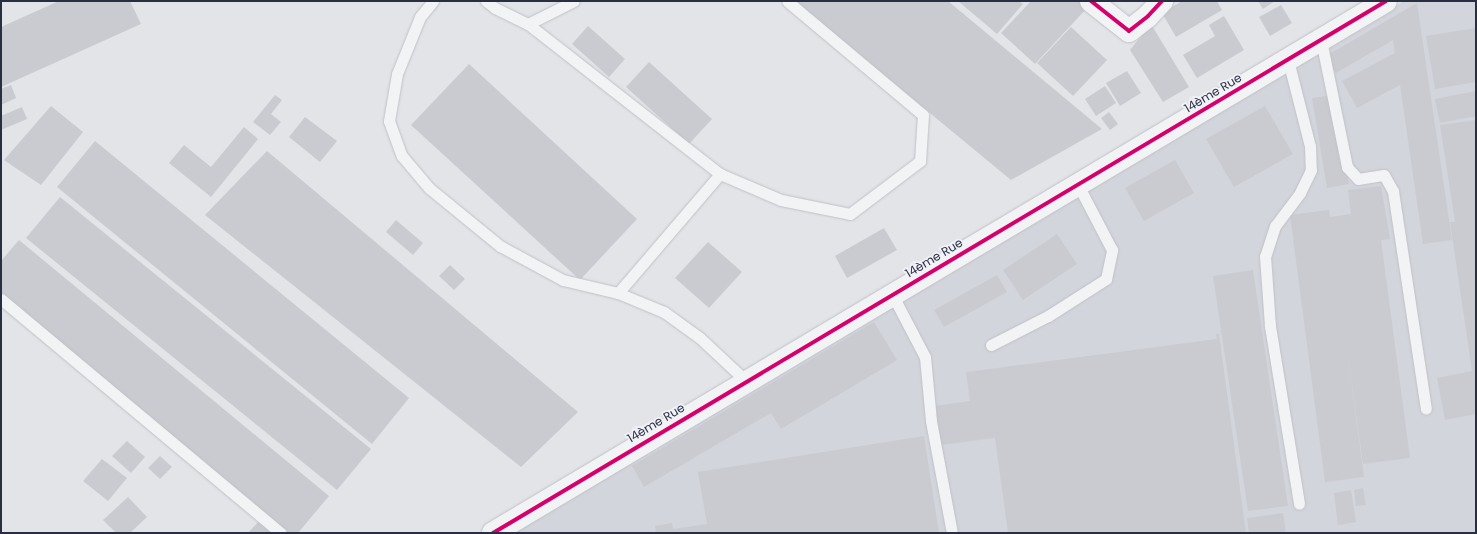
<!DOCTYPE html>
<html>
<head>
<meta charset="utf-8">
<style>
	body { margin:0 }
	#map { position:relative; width:1477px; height:534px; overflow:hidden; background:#e3e4e8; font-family:Poppins,sans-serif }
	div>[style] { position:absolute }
	.built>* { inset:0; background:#d3d5dd }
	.building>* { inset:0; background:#cacbd0 }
	.roads { filter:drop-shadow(0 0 1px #c0c1c6) drop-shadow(0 0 1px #c0c1c6) }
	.service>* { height:11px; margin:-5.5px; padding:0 5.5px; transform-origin:5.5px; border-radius:5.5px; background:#f2f3f5 }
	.minor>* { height:22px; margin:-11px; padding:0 11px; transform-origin:11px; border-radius:11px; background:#f2f3f5 }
	.cycleway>* { height:4px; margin:-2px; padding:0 2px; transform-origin:2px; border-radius:2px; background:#d6006c }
	span { translate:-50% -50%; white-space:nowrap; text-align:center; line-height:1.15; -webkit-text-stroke:3.5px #f1f2f7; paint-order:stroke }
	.street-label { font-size:12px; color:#292e42 }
	.frame { position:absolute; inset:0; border:2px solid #292e42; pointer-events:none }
</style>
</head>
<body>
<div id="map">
	<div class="built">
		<div style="clip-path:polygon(1404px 1px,1476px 1px,1476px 533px,499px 533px)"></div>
	</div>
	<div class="building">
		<div style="clip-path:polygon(59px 1px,130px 1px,141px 24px,1px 87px,1px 27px)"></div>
		<div style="clip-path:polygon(794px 1px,948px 1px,1102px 129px,1011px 180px)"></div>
		<div style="clip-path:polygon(958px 1px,1019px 1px,1023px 4px,997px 34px)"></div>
		<div style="clip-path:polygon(1031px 1px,1081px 1px,1088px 7px,1035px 64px,1001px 33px)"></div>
		<div style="clip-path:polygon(1182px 1px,1217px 1px,1222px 10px,1176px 37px,1162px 13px)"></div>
		<div style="clip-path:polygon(1258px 1px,1275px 1px,1263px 9px)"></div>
		<div style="clip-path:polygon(1417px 3px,1452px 240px,1423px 244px,1400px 85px,1357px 108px,1342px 81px,1395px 53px,1393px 40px,1336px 73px,1326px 56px)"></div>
		<div style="clip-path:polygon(1281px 5px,1292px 23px,1270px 36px,1259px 17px)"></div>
		<div style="clip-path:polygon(1224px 16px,1244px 50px,1197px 78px,1183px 55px,1215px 36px,1209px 25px)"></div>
		<div style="clip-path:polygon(1151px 24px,1189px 87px,1163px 102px,1130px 50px)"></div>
		<div style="clip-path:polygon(588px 26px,625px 59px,609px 77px,572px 44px)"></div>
		<div style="clip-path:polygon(1071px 27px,1107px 60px,1073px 96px,1037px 63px)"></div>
		<div style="clip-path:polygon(1476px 28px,1476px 82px,1435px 89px,1426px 36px)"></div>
		<div style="clip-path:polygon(649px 62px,712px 119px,689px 144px,626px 87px)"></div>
		<div style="clip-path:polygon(469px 64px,637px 219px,580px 280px,411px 125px)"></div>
		<div style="clip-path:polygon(1127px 71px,1141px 93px,1120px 106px,1106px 83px)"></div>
		<div style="clip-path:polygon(11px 85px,16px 98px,1px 105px,1px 89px)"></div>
		<div style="clip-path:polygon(1105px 86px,1116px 103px,1096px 116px,1085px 99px)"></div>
		<div style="clip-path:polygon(1476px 91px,1476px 116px,1440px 123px,1435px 99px)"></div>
		<div style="clip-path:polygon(275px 95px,282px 100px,271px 114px,281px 122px,270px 135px,253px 122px)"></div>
		<div style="clip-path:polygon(1333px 95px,1349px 184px,1327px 188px,1312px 98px)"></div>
		<div style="clip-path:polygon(51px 106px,83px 132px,41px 185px,4px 160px)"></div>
		<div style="clip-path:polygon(1265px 106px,1293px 154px,1234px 187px,1206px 139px)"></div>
		<div style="clip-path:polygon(22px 107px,27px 119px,1px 130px,1px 116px)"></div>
		<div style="clip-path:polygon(1109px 112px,1118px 124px,1110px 130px,1101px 118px)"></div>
		<div style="clip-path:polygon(305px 117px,337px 141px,320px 162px,289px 137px)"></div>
		<div style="clip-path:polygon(1476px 120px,1476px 414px,1445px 420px,1437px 378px,1472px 371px,1450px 222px,1455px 222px,1440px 125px)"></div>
		<div style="clip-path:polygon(244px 127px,258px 139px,211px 197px,169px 163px,184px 145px,211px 167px)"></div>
		<div style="clip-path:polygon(95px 141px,409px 398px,372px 444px,57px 187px)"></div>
		<div style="clip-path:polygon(267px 151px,578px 412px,521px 467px,205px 215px)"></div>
		<div style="clip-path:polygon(1175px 160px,1194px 193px,1144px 221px,1125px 188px)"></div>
		<div style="clip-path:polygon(1381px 186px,1390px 239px,1381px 240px,1410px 458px,1363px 464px,1346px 342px,1364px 477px,1325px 482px,1290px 215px,1329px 210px,1330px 217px,1351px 214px,1348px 190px)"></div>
		<div style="clip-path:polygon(60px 197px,371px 449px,337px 490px,26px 238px)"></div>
		<div style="clip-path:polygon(396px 220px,423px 243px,413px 255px,386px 232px)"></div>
		<div style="clip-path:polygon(884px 228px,897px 250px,847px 278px,835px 256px)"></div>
		<div style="clip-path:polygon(1057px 234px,1077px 264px,1023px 300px,1003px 270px)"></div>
		<div style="clip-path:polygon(19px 240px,329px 496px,298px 533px,286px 533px,1px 297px,1px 261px)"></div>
		<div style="clip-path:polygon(708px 242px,742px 272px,709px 308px,675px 278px)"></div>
		<div style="clip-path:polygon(450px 265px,465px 279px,454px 290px,439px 276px)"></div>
		<div style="clip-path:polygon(1253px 270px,1288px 506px,1248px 511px,1213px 276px)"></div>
		<div style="clip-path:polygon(997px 275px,1007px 292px,944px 327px,934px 310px)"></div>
		<div style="clip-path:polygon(874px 322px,897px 360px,781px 429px,771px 413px,644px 487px,632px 466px)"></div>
		<div style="clip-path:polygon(1216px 334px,1219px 334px,1246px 533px,1008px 533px,995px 438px,941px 445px,935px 406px,970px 401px,966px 372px,1217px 339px)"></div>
		<div style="clip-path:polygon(924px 436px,939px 533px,656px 533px,655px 526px,672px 523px,673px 529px,707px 524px,698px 472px)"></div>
		<div style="clip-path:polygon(127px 441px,145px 457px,131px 473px,112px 456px)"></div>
		<div style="clip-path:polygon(160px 456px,172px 467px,160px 479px,148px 468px)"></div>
		<div style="clip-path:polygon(102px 459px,127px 478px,108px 501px,83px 481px)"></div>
		<div style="clip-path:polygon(1363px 488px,1366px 505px,1356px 506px,1354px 490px)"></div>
		<div style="clip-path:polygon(1351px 490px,1356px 522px,1338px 525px,1334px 493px)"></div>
		<div style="clip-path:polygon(128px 497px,147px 517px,130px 533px,116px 533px,103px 520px)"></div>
		<div style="clip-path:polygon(1283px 513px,1286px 533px,1249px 533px,1247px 518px)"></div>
		<div style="clip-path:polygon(259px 521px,271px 533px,248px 533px)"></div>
	</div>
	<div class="roads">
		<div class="service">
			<div style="left:433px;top:1px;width:21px;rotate:129deg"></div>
			<div style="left:420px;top:17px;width:61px;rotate:112deg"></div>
			<div style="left:397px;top:74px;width:48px;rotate:99.7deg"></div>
			<div style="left:389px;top:121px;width:37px;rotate:70deg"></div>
			<div style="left:402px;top:156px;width:42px;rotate:49.8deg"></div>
			<div style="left:429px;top:188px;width:92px;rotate:39.2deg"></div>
			<div style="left:500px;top:246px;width:72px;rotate:28.4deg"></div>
			<div style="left:563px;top:280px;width:57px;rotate:13.3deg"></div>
			<div style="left:618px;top:293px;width:50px;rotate:22.4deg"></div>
			<div style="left:664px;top:312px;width:44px;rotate:35.8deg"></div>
			<div style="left:700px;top:338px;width:63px;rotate:43.1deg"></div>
			<div style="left:486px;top:1px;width:11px;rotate:38deg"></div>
			<div style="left:495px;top:8px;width:37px;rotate:26deg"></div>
			<div style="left:528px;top:24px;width:51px;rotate:-26.6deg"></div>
			<div style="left:528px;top:24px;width:244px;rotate:38deg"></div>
			<div style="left:1321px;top:40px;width:130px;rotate:78.4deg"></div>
			<div style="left:1347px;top:167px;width:16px;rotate:47deg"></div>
			<div style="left:1358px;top:179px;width:26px;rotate:-9deg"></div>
			<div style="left:1384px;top:175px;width:18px;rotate:61deg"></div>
			<div style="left:1393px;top:191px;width:220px;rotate:81.4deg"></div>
			<div style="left:1288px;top:60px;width:89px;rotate:75.7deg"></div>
			<div style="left:1310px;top:146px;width:24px;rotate:88deg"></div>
			<div style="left:1311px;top:170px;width:25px;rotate:116deg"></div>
			<div style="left:1300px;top:193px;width:41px;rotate:127.1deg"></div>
			<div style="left:1275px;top:226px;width:32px;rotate:108deg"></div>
			<div style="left:1265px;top:256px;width:70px;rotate:85.9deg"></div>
			<div style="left:1270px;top:326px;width:180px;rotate:80.7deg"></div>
			<div style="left:618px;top:293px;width:157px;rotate:-49.4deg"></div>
			<div style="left:720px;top:174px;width:66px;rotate:23.1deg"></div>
			<div style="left:781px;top:200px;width:70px;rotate:11.5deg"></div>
			<div style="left:850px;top:214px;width:88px;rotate:-37.1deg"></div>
			<div style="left:920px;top:161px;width:46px;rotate:-86.3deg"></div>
			<div style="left:923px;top:115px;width:177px;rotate:-140deg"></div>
			<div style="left:892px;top:294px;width:71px;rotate:62.4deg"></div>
			<div style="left:925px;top:357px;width:64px;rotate:84.6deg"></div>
			<div style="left:931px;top:421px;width:114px;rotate:79.4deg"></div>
			<div style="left:1px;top:299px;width:365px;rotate:39.9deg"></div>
			<div style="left:991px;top:345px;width:64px;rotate:-27deg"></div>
			<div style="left:1048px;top:316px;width:69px;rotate:-32.5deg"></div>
			<div style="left:1106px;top:279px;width:30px;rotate:-78deg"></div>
			<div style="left:1112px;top:250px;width:73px;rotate:-117.6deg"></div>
		</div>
		<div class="minor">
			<div style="left:1091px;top:1px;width:48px;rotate:38.3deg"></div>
			<div style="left:1129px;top:31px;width:24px;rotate:-38deg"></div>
			<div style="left:1148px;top:16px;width:21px;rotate:-47deg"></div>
			<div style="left:493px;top:533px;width:1039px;rotate:-30.78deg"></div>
		</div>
	</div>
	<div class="cycleway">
		<div style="left:1091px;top:1px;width:48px;rotate:38.3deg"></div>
		<div style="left:1129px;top:31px;width:24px;rotate:-38deg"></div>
		<div style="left:1148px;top:16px;width:21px;rotate:-47deg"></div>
		<div style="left:493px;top:533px;width:1039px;rotate:-30.78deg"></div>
	</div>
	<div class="street-label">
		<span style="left:1213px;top:93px;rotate:-31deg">14ème Rue</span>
		<span style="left:934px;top:258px;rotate:-31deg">14ème Rue</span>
		<span style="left:656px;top:423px;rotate:-31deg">14ème Rue</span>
	</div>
	<div class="frame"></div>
</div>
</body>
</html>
